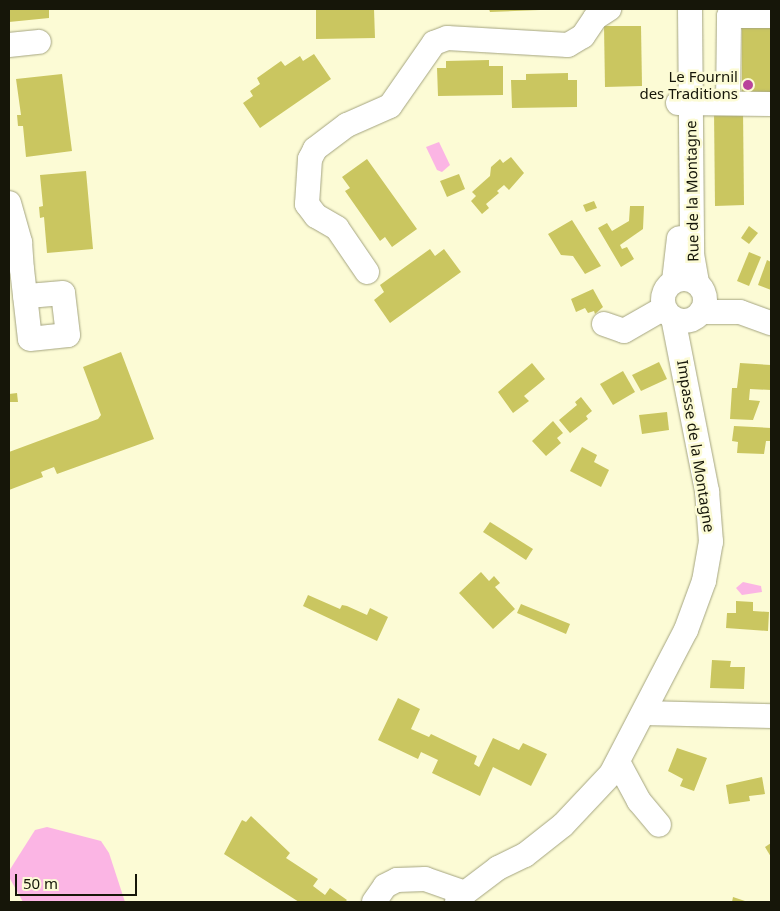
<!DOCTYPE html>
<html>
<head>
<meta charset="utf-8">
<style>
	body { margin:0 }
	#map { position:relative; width:780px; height:911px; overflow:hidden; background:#fcfbd5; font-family:"Noto Sans",sans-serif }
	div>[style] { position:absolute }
	.water>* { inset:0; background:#fbb5e4 }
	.building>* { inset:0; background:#cac660 }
	.roads { filter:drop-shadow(0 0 1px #a4a480) drop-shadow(0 0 1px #a4a480) }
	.minor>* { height:24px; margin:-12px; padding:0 12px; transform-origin:12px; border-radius:12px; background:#fff }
	.minor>.ring { margin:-12px; padding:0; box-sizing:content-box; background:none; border:24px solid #fff; border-radius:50% }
	.dots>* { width:14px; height:14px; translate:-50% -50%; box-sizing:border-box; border:2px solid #fcfbd5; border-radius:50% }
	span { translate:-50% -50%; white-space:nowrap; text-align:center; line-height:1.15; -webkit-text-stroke:5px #fcfbd5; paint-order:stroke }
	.poi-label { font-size:15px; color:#161609 }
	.right { translate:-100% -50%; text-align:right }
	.street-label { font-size:15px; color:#161609 }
	.frame { position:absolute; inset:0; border:10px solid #161609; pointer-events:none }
	.scale { position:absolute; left:15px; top:874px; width:122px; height:22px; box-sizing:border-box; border:2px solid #161609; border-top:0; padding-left:6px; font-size:15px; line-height:18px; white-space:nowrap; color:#161609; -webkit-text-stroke:4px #fcfbd5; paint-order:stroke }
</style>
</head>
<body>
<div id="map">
	<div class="water">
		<div style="clip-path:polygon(439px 142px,450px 165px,442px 172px,437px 170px,426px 147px)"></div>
		<div style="clip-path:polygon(743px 582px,761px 586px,762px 592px,742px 595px,736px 588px)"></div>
		<div style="clip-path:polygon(47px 827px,101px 841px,109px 853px,125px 902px,23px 902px,9px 877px,9px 871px,35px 830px)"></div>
	</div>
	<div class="building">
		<div style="clip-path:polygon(9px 9px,49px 9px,49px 18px,9px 22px)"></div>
		<div style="clip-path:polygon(316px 9px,374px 9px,375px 38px,316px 39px)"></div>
		<div style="clip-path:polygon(489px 9px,540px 9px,540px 10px,490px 12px)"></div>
		<div style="clip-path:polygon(742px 21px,771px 21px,771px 95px,742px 95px)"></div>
		<div style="clip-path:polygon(604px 26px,641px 26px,642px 86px,605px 87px)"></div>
		<div style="clip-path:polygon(314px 54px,331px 79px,260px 128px,243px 103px,253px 96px,250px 91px,260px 84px,257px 78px,281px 61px,285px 66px,300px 56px,303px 61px)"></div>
		<div style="clip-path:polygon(489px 60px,489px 66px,503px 66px,503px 95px,438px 96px,437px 68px,446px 68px,446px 61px)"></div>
		<div style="clip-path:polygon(568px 73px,568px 80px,577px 80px,577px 107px,512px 108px,511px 80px,526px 80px,526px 74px)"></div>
		<div style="clip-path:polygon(62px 74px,72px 151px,26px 157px,23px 126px,18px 126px,17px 115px,21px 115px,16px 79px)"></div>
		<div style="clip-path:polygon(743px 110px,744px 205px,715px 206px,714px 111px)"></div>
		<div style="clip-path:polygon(511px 157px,524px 173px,509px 190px,504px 185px,497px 191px,499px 193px,486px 204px,489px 208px,482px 214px,471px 201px,476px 196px,472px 192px,490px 176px,491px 167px,500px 159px,503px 163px)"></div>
		<div style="clip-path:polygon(367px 159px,417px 229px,392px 247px,385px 237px,380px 241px,345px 191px,350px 188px,342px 177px)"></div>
		<div style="clip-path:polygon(86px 171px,93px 249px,47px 253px,44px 217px,40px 218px,39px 207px,43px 206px,40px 175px)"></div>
		<div style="clip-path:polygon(459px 174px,465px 189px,447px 197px,440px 181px)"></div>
		<div style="clip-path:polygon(594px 201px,597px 208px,586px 212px,583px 205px)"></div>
		<div style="clip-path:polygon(630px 206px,644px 206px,643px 229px,620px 245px,622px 249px,627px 247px,634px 259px,621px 267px,598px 228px,607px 223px,612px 231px,629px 221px)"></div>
		<div style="clip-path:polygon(572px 220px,601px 266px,585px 274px,573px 256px,561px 255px,548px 234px)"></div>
		<div style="clip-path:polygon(749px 226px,758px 233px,749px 244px,741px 238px)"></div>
		<div style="clip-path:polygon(430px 249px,435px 256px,444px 249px,461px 272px,390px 323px,374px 300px,384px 292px,380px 285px)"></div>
		<div style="clip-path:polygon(749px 252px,761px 257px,749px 286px,737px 281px)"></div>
		<div style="clip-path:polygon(767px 260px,771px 262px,771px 290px,758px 285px)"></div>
		<div style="clip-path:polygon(593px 289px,603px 307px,595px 314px,594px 311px,588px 313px,585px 308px,576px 312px,571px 299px)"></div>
		<div style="clip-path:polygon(121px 352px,154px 439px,57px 474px,54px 467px,41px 472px,43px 477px,9px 490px,9px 452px,98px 419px,101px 415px,83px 367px)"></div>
		<div style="clip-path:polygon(659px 362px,667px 379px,641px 391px,632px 375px)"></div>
		<div style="clip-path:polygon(532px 363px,545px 379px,524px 396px,529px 401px,513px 413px,498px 392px)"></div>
		<div style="clip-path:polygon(740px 363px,771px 365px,771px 390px,750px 389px,749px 400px,760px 401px,753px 420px,730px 419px,732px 388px,737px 388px)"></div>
		<div style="clip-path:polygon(623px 371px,635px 392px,613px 405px,600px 384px)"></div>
		<div style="clip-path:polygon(17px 393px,18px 402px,9px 402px,9px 394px)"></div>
		<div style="clip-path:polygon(581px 397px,592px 411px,586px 416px,588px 419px,570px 433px,559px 420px,577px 405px,575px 402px)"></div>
		<div style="clip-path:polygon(667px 412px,669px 430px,642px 434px,639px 415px)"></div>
		<div style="clip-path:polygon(553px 421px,563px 433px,557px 438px,561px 443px,546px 456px,532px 441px)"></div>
		<div style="clip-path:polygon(734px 426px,771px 428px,771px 441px,766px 441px,764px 454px,737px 453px,738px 442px,732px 441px)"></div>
		<div style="clip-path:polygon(582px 447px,597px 455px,594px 462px,609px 470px,601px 487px,570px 471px)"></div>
		<div style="clip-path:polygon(490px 522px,533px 549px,526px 560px,483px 532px)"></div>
		<div style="clip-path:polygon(481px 572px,489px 581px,494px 576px,500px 583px,495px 587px,515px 609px,493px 629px,459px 593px)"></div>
		<div style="clip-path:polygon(308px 595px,340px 609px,342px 605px,347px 606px,367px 615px,370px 608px,388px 617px,377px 641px,303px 606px)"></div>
		<div style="clip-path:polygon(736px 601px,753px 602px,753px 611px,769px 612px,768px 631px,726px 628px,727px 613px,736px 613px)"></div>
		<div style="clip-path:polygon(521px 604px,570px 624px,566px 634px,517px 613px)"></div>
		<div style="clip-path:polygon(712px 660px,731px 661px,730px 667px,745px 667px,744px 689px,710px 688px)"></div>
		<div style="clip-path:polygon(398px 698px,420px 709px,411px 729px,429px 737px,431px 734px,477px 756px,474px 764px,479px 767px,493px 738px,519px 750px,523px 743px,547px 754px,531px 786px,493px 767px,480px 796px,432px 773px,438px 760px,421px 752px,418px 759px,378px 740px)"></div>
		<div style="clip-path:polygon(677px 748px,707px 758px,694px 791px,680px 786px,683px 779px,668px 771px)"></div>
		<div style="clip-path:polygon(762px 777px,765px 794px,749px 796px,750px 801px,729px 804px,726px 785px)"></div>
		<div style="clip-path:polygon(251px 816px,290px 853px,286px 858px,318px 879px,313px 886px,325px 895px,330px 888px,347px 900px,345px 902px,299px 902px,224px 854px,242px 820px,246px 822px)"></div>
		<div style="clip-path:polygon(771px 843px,771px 857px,765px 847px)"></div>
		<div style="clip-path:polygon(733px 897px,748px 902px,732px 902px)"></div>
	</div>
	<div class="roads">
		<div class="minor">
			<div style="left:690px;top:9px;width:245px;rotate:89.5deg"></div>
			<div style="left:692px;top:254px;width:29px;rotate:80deg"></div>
			<div style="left:9px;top:45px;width:30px;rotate:-6deg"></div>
			<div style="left:678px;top:103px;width:93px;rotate:0.6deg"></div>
			<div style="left:728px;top:103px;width:87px;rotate:-89.3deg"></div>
			<div style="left:729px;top:16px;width:42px"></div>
			<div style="left:9px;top:203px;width:41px;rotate:74.2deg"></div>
			<div style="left:20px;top:242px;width:27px;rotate:86deg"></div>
			<div style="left:22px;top:269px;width:70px;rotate:83.5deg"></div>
			<div style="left:30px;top:339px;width:38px;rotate:-6deg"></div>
			<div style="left:68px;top:335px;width:42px;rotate:-96.8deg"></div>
			<div style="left:63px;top:293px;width:38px;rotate:175deg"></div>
			<div style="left:367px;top:272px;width:53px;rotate:-124.3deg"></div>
			<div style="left:337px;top:228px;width:24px;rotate:-150deg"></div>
			<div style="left:316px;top:216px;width:15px;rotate:-127deg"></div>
			<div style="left:307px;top:204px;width:45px;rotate:-86.2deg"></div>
			<div style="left:310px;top:159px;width:11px;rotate:-63deg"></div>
			<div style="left:315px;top:149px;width:40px;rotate:-37deg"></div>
			<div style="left:347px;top:125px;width:47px;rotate:-23.8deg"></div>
			<div style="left:390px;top:106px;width:77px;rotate:-55.1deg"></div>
			<div style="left:434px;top:43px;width:14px;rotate:-21deg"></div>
			<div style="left:447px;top:38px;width:121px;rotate:3.3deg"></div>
			<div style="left:568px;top:45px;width:17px;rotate:-31deg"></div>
			<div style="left:583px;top:36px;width:22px;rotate:-56deg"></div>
			<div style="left:595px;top:18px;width:17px;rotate:-33deg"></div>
			<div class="ring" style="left:663px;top:279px;width:18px;height:18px"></div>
			<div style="left:674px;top:281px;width:43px;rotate:-83.4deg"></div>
			<div style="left:701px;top:312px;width:39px"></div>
			<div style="left:740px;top:312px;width:33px;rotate:20deg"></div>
			<div style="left:604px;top:324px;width:21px;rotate:19deg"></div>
			<div style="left:624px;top:331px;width:46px;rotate:-29.9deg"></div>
			<div style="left:645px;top:713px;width:126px;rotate:1.4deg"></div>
			<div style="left:618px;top:762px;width:44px;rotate:61.7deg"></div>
			<div style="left:639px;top:801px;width:31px;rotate:50deg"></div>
			<div style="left:374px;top:902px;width:19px;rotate:-55deg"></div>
			<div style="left:385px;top:886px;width:13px;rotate:-27deg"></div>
			<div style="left:397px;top:880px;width:28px;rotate:-2deg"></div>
			<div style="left:425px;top:879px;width:42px;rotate:19.3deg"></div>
			<div style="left:457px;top:902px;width:12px;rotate:-48deg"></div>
			<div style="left:465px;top:893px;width:41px;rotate:-37.1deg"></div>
			<div style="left:498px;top:868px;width:30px;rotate:-26deg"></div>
			<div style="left:525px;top:855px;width:48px;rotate:-38.3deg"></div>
			<div style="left:563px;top:825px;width:70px;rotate:-46.7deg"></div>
			<div style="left:611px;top:774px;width:162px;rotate:-62.5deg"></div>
			<div style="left:686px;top:630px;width:52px;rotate:-69.8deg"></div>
			<div style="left:704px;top:581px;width:40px;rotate:-80deg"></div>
			<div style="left:711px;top:542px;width:51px;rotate:-94.5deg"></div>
			<div style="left:707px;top:491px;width:176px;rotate:-101.1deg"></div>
		</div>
	</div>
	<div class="dots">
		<div style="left:748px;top:85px;background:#b9449b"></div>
	</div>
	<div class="poi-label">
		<span class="right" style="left:738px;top:85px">Le Fournil<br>des Traditions</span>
	</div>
	<div class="street-label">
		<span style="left:692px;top:191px;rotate:-91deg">Rue de la Montagne</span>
		<span style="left:696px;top:446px;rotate:81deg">Impasse de la Montagne</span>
	</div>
	<div class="frame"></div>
	<div class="scale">50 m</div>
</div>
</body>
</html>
